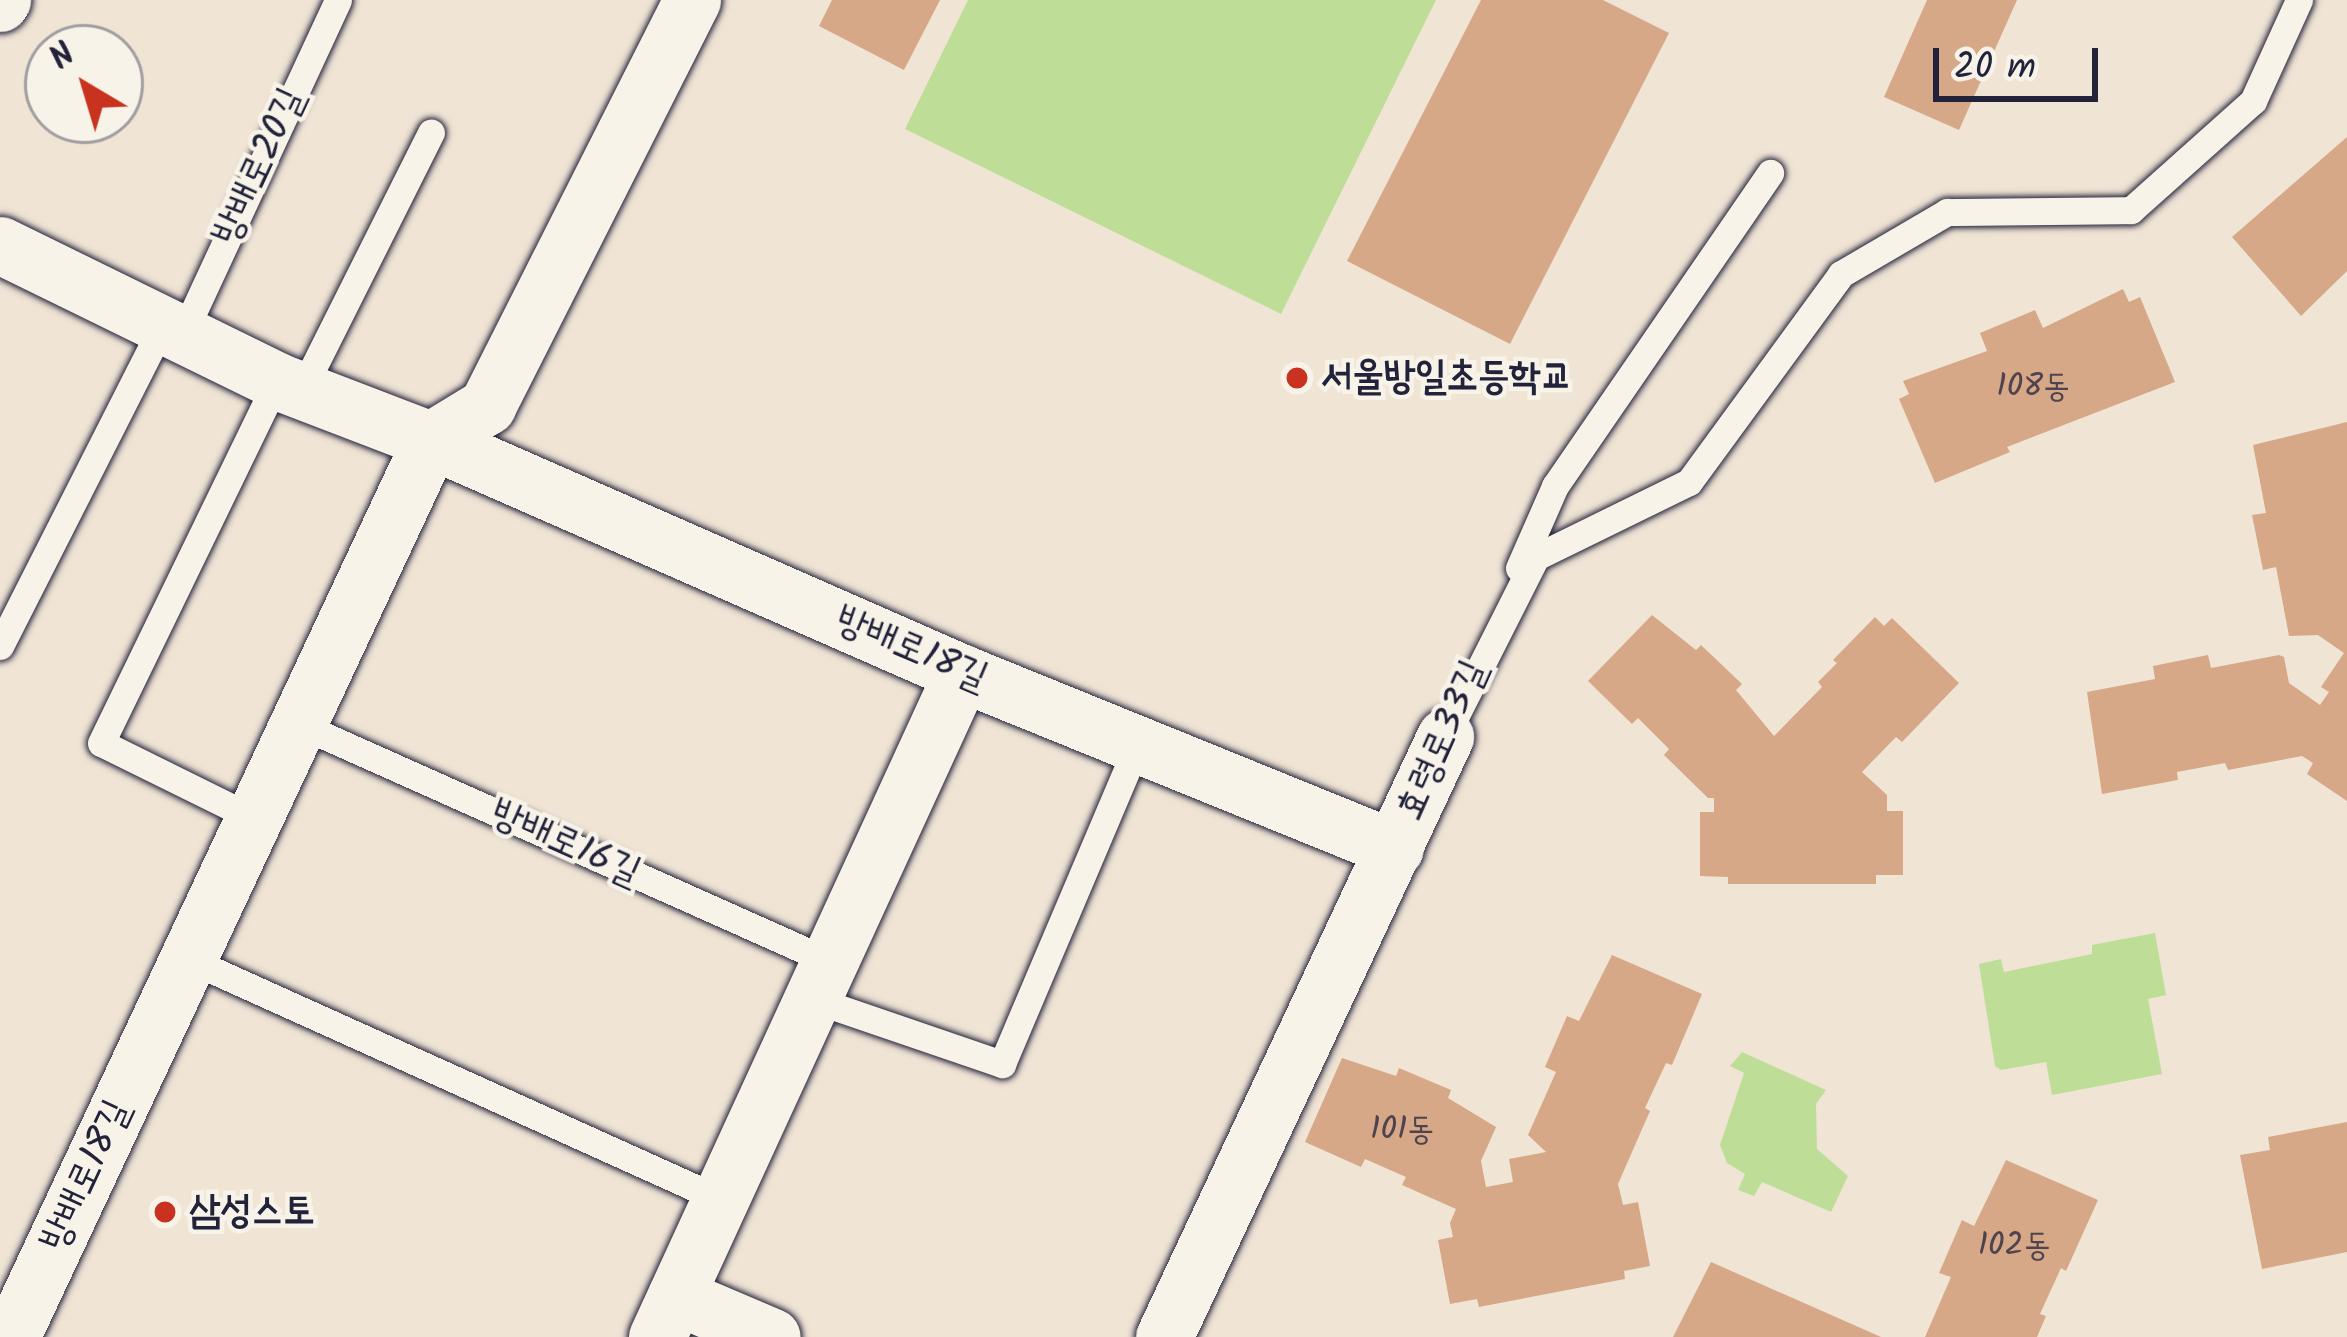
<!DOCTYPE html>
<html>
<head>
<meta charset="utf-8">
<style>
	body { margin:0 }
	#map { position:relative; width:2347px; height:1337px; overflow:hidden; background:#f0e4d5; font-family:Kalam,"Poor Story",sans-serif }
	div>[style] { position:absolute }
	.green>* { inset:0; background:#bede97 }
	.building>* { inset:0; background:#d6a888 }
	.roads { filter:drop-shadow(0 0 3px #22223b) drop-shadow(0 0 3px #22223b) }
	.lane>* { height:27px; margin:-13.5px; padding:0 13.5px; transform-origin:13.5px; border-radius:13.5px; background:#f7f3e8 }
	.street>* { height:57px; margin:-28.5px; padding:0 28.5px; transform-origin:28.5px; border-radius:28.5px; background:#f7f3e8 }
	.dots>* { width:33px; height:33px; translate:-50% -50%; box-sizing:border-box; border:6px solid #f7f3e8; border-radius:50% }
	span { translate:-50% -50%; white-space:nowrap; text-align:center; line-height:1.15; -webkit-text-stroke:9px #f7f3e8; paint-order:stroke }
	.number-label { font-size:33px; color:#4f444e }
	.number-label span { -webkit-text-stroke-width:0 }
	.street-label { font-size:39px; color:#22223b }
	.poi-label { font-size:39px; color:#22223b; font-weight:700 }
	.left { translate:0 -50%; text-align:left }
	.north { position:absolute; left:24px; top:24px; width:120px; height:120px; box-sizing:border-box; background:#f7f3e8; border:3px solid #a29fa3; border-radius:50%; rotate:322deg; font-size:33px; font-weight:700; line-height:48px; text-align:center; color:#22223b }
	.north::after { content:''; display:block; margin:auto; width:42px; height:54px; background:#c8321e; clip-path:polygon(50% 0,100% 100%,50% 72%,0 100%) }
	.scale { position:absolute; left:1933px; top:48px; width:165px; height:54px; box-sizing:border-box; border:6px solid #22223b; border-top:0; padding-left:15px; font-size:36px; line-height:42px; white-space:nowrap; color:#22223b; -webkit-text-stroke:9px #f7f3e8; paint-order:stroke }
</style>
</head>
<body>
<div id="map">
	<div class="green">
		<div style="clip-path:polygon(968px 0,1436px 0,1281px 314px,905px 129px)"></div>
		<div style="clip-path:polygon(2155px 933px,2166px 995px,2148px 999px,2162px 1074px,2052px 1095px,2046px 1062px,2001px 1070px,1995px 1066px,1979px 964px,2001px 959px,2004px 972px,2092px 954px,2092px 945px)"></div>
		<div style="clip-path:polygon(1742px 1052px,1826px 1090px,1816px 1104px,1817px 1149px,1848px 1176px,1831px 1212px,1762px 1182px,1754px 1196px,1738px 1190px,1745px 1174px,1727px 1163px,1720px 1145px,1744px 1073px,1730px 1066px)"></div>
	</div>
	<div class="building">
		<div style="clip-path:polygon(832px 0,940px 0,904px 70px,819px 26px)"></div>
		<div style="clip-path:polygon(1481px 0,1603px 0,1669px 33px,1510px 344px,1347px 261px)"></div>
		<div style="clip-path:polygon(1927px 0,2017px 0,1959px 130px,1884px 97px)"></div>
		<div style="clip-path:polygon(2347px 137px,2347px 271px,2301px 316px,2232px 237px)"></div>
		<div style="clip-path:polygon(2123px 289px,2129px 302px,2140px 297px,2175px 382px,2007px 447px,2010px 452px,1935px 483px,1899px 399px,1909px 394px,1903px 381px,1987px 351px,1980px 333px,2035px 310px,2043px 328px)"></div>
		<div style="clip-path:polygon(2347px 422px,2347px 801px,2307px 774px,2313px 763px,2302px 756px,2228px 770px,2225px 763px,2177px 772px,2178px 780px,2102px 794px,2087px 692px,2155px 679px,2153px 666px,2208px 655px,2211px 668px,2279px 655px,2284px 657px,2289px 683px,2320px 705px,2329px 692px,2321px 687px,2344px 653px,2318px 635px,2289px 636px,2276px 567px,2263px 570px,2252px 515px,2266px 513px,2253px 445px)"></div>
		<div style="clip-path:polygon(1652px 615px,1696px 650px,1701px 645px,1742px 684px,1736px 690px,1774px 736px,1822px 687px,1818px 682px,1837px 663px,1833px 660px,1875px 617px,1884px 626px,1892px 618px,1959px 683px,1902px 742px,1896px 737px,1862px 772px,1887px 795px,1887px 811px,1903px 811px,1903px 875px,1876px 875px,1876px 884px,1728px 884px,1728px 877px,1700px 876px,1700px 812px,1714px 812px,1714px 798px,1708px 798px,1664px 755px,1669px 749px,1638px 718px,1632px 724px,1588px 681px)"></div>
		<div style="clip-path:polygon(1612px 955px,1702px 994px,1672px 1065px,1666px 1063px,1645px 1108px,1650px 1111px,1618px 1184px,1623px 1205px,1638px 1202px,1650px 1266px,1624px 1271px,1625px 1279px,1479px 1307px,1477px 1299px,1450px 1304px,1438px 1240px,1453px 1237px,1450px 1223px,1456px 1209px,1402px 1185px,1406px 1177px,1365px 1159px,1361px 1167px,1305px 1142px,1342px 1058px,1396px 1076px,1399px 1068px,1451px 1090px,1448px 1098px,1496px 1127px,1481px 1161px,1486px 1187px,1513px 1182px,1509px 1159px,1546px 1152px,1528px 1135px,1556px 1072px,1545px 1067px,1567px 1016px,1579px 1021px)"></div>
		<div style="clip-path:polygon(2347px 1122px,2347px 1252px,2262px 1269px,2240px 1155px,2270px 1150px,2268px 1137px)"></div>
		<div style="clip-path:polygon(2006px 1160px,2098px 1200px,2066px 1271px,2061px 1268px,2040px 1314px,2046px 1316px,2037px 1337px,1925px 1337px,1951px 1277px,1939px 1273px,1962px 1220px,1974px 1226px)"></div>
		<div style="clip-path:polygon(1711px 1262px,1881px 1337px,1673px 1337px)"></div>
	</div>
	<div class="roads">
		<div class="lane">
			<div style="left:183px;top:334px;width:368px;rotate:-65.1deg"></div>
			<div style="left:302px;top:390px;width:288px;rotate:-63.4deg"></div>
			<div style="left:1519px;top:568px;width:90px;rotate:-66.3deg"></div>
			<div style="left:1555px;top:486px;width:380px;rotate:-55.5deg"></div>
			<div style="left:0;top:646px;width:360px;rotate:-63.1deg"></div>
			<div style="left:298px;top:724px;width:586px;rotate:24.07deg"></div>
			<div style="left:1445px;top:737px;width:202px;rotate:-63.2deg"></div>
			<div style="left:1536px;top:557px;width:170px;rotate:-26.1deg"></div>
			<div style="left:1689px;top:482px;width:258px;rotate:-53.8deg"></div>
			<div style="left:1841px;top:274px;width:123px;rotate:-30.3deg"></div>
			<div style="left:1947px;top:212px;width:184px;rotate:-0.6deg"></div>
			<div style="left:2131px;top:210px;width:164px;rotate:-41.8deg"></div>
			<div style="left:2253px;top:101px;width:111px;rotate:-65.5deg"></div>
			<div style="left:253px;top:818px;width:169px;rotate:-153.7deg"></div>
			<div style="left:101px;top:743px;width:403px;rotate:-64.1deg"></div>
			<div style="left:188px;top:959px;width:586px;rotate:24.29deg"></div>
			<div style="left:815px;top:1000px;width:198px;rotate:18.9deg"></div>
			<div style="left:1002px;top:1064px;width:348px;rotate:-67deg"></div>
		</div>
		<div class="street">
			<div style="left:0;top:3px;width:4px;rotate:-56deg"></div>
			<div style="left:0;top:245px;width:309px;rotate:26.1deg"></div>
			<div style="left:277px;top:381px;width:165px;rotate:21deg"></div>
			<div style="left:431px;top:440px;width:580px;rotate:23.69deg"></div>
			<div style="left:962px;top:673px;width:467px;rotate:22.1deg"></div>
			<div style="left:676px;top:1296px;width:104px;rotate:23.1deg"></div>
			<div style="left:11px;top:1337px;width:990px;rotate:-64.91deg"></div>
			<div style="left:431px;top:440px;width:66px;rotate:-31.3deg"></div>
			<div style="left:487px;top:406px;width:455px;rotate:-63.2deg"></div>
			<div style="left:657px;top:1337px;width:731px;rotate:-65.33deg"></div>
			<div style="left:1164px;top:1337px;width:663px;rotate:-64.9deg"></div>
		</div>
	</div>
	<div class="dots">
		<div style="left:1297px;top:378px;background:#c8321e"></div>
		<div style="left:165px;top:1212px;background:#c8321e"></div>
	</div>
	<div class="number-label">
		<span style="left:2033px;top:388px">108동</span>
		<span style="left:1402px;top:1131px">101동</span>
		<span style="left:2014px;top:1247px">102동</span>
	</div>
	<div class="street-label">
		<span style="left:260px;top:167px;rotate:-65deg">방배로20길</span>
		<span style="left:911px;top:650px;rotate:23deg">방배로18길</span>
		<span style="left:1443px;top:741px;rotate:-66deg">효령로33길</span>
		<span style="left:565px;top:844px;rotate:24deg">방배로16길</span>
		<span style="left:87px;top:1176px;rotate:-65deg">방배로18길</span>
	</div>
	<div class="poi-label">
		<span class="left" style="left:1321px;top:378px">서울방일초등학교</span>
		<span class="left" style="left:189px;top:1212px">삼성스토</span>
	</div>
	<div class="north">N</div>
	<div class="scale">20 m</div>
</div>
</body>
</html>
